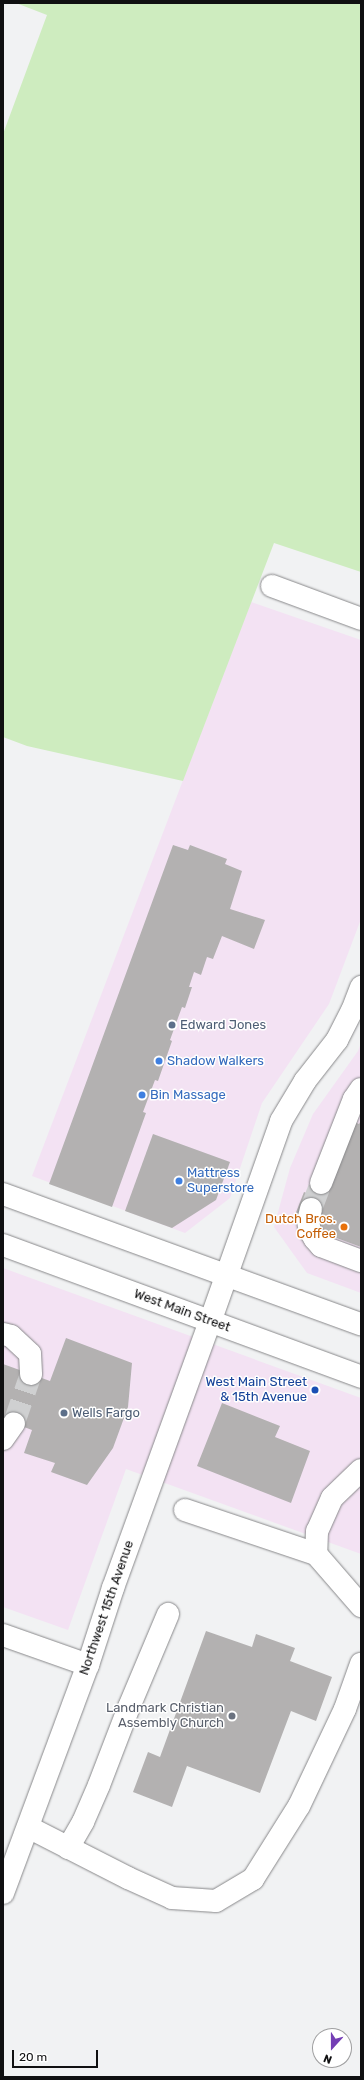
<!DOCTYPE html>
<html>
<head>
<meta charset="utf-8">
<style>
	body { margin:0 }
	#map { position:relative; width:364px; height:2080px; overflow:hidden; background:#f1f2f3; font-family:Rubik,sans-serif }
	div>[style] { position:absolute }
	.commercial>* { inset:0; background:#f3e2f3 }
	.green>* { inset:0; background:#ceecbf }
	.building>* { inset:0; background:#b3b1b1 }
	.minor-tunnel>* { height:22px; margin-top:-11px; transform-origin:0; background:repeating-linear-gradient(90deg,#cfd0d1 0 22px,transparent 0 33px) }
	.roads { filter:drop-shadow(0 0 1px #88888a) drop-shadow(0 0 1px #88888a) }
	.minor>* { height:22px; margin:-11px; padding:0 11px; transform-origin:11px; border-radius:11px; background:#fff }
	.highway>* { height:22px; margin:-11px; padding:0 11px; transform-origin:11px; border-radius:11px; background:#fff }
	.dots>* { width:11px; height:11px; translate:-50% -50%; box-sizing:border-box; border:2px solid #fff; border-radius:50% }
	span { translate:-50% -50%; white-space:nowrap; text-align:center; line-height:1.15; -webkit-text-stroke:3px #fff; paint-order:stroke }
	.service-label { font-size:13px; color:#4e5e75 }
	.left { translate:0 -50%; text-align:left }
	.shop-label { font-size:13px; color:#366cbe }
	.food-label { font-size:13px; color:#c56008 }
	.right { translate:-100% -50%; text-align:right }
	.street-label { font-size:13px; color:#101011 }
	.transit-label { font-size:13px; color:#164399 }
	.worship-label { font-size:13px; color:#5b616d }
	.frame { position:absolute; inset:0; border:4px solid #101011; pointer-events:none }
	.north { position:absolute; left:312px; top:2028px; width:40px; height:40px; box-sizing:border-box; background:#fff; border:1px solid #9f9fa0; border-radius:50%; rotate:201deg; font-size:11px; font-weight:700; line-height:16px; text-align:center; color:#101011 }
	.north::after { content:''; display:block; margin:auto; width:14px; height:18px; background:#743eb5; clip-path:polygon(50% 0,100% 100%,50% 72%,0 100%) }
	.scale { position:absolute; left:12px; top:2050px; width:86px; height:18px; box-sizing:border-box; border:2px solid #101011; border-top:0; padding-left:5px; font-size:12px; line-height:14px; white-space:nowrap; color:#101011; -webkit-text-stroke:3px #fff; paint-order:stroke }
</style>
</head>
<body>
<div id="map">
	<div class="commercial">
		<div style="clip-path:polygon(251px 602px,361px 640px,361px 919px,329px 1004px,262px 1103px,230px 1198px,185px 1233px,32px 1176px)"></div>
		<div style="clip-path:polygon(361px 1043px,361px 1293px,307px 1273px,274px 1227px,290px 1168px,313px 1114px,358px 1051px)"></div>
		<div style="clip-path:polygon(3px 1268px,361px 1398px,361px 1554px,126px 1469px,68px 1630px,3px 1607px)"></div>
	</div>
	<div class="green">
		<div style="clip-path:polygon(16px 3px,361px 3px,361px 572px,274px 543px,183px 781px,27px 746px,3px 737px,3px 134px,47px 15px)"></div>
	</div>
	<div class="building">
		<div style="clip-path:polygon(173px 845px,188px 850px,190px 845px,227px 859px,225px 864px,242px 871px,230px 909px,265px 920px,254px 949px,222px 936px,213px 959px,207px 957px,201px 975px,194px 972px,189px 987px,192px 987px,185px 1008px,182px 1007px,170px 1040px,172px 1041px,158px 1081px,155px 1080px,143px 1112px,146px 1113px,112px 1207px,49px 1184px)"></div>
		<div style="clip-path:polygon(361px 1120px,361px 1247px,315px 1230px,317px 1223px,295px 1215px,304px 1192px,325px 1200px,354px 1122px,359px 1124px)"></div>
		<div style="clip-path:polygon(153px 1134px,230px 1162px,216px 1200px,172px 1228px,125px 1211px)"></div>
		<div style="clip-path:polygon(66px 1338px,132px 1363px,128px 1407px,113px 1448px,87px 1485px,51px 1472px,55px 1463px,24px 1453px,32px 1430px,3px 1419px,3px 1364px,50px 1381px)"></div>
		<div style="clip-path:polygon(222px 1403px,280px 1426px,275px 1437px,310px 1451px,291px 1503px,197px 1466px)"></div>
		<div style="clip-path:polygon(206px 1631px,252px 1647px,256px 1634px,295px 1648px,290px 1661px,332px 1677px,316px 1721px,291px 1711px,260px 1793px,187px 1766px,172px 1807px,133px 1792px,148px 1752px,160px 1757px)"></div>
	</div>
	<div class="minor-tunnel">
		<div style="left:311px;top:1209px;width:28px;rotate:-69deg"></div>
		<div style="left:14px;top:1423px;width:52px;rotate:-70.9deg"></div>
	</div>
	<div class="roads">
		<div class="minor">
			<div style="left:272px;top:586px;width:95px;rotate:20.3deg"></div>
			<div style="left:321px;top:1183px;width:90px;rotate:-68.6deg"></div>
			<div style="left:354px;top:1099px;width:12px;rotate:-55deg"></div>
			<div style="left:311px;top:1209px;width:12px;rotate:104deg"></div>
			<div style="left:308px;top:1221px;width:10px;rotate:79deg"></div>
			<div style="left:310px;top:1231px;width:9px;rotate:58deg"></div>
			<div style="left:315px;top:1239px;width:9px;rotate:49deg"></div>
			<div style="left:321px;top:1246px;width:43px;rotate:20.6deg"></div>
			<div style="left:3px;top:1334px;width:8px;rotate:14deg"></div>
			<div style="left:11px;top:1336px;width:26px;rotate:43deg"></div>
			<div style="left:30px;top:1354px;width:20px;rotate:87deg"></div>
			<div style="left:3px;top:1439px;width:19px;rotate:-55deg"></div>
			<div style="left:361px;top:1470px;width:40px;rotate:136deg"></div>
			<div style="left:332px;top:1498px;width:36px;rotate:114deg"></div>
			<div style="left:317px;top:1531px;width:23px;rotate:92deg"></div>
			<div style="left:316px;top:1554px;width:69px;rotate:49.1deg"></div>
			<div style="left:185px;top:1510px;width:138px;rotate:18.6deg"></div>
			<div style="left:3px;top:1635px;width:90px;rotate:19.4deg"></div>
			<div style="left:28px;top:1827px;width:112px;rotate:27deg"></div>
			<div style="left:128px;top:1878px;width:48px;rotate:24.4deg"></div>
			<div style="left:172px;top:1898px;width:44px;rotate:3.9deg"></div>
			<div style="left:216px;top:1901px;width:43px;rotate:-30.7deg"></div>
			<div style="left:253px;top:1879px;width:86px;rotate:-57.8deg"></div>
			<div style="left:299px;top:1806px;width:107px;rotate:-64.6deg"></div>
			<div style="left:345px;top:1709px;width:48px;rotate:-70.4deg"></div>
			<div style="left:68px;top:1848px;width:30px;rotate:-60deg"></div>
			<div style="left:83px;top:1822px;width:40px;rotate:-66.6deg"></div>
			<div style="left:99px;top:1785px;width:84px;rotate:-69deg"></div>
			<div style="left:129px;top:1707px;width:101px;rotate:-67.2deg"></div>
			<div style="left:3px;top:1893px;width:243px;rotate:-69.6deg"></div>
			<div style="left:88px;top:1665px;width:81px;rotate:-72deg"></div>
			<div style="left:113px;top:1588px;width:283px;rotate:-70deg"></div>
			<div style="left:210px;top:1322px;width:213px;rotate:-70.5deg"></div>
			<div style="left:281px;top:1121px;width:47px;rotate:-59deg"></div>
			<div style="left:305px;top:1081px;width:52px;rotate:-52deg"></div>
			<div style="left:337px;top:1040px;width:33px;rotate:-63deg"></div>
			<div style="left:352px;top:1011px;width:26px;rotate:-69deg"></div>
		</div>
		<div class="highway">
			<div style="left:3px;top:1194px;width:381px;rotate:20deg"></div>
			<div style="left:3px;top:1245px;width:382px;rotate:20.2deg"></div>
		</div>
	</div>
	<div class="dots">
		<div style="left:172px;top:1025px;background:#5c6f8a"></div>
		<div style="left:159px;top:1061px;background:#3f7fe0"></div>
		<div style="left:142px;top:1095px;background:#3f7fe0"></div>
		<div style="left:179px;top:1181px;background:#3f7fe0"></div>
		<div style="left:344px;top:1227px;background:#e8710a"></div>
		<div style="left:315px;top:1390px;background:#1a4fb4"></div>
		<div style="left:64px;top:1413px;background:#5c6f8a"></div>
		<div style="left:232px;top:1716px;background:#6b7280"></div>
	</div>
	<div class="service-label">
		<span class="left" style="left:180px;top:1025px">Edward Jones</span>
		<span class="left" style="left:72px;top:1413px">Wells Fargo</span>
	</div>
	<div class="shop-label">
		<span class="left" style="left:167px;top:1061px">Shadow Walkers</span>
		<span class="left" style="left:150px;top:1095px">Bin Massage</span>
		<span class="left" style="left:187px;top:1181px">Mattress<br>Superstore</span>
	</div>
	<div class="food-label">
		<span class="right" style="left:336px;top:1227px">Dutch Bros.<br>Coffee</span>
	</div>
	<div class="street-label">
		<span style="left:182px;top:1311px;rotate:20deg">West Main Street</span>
		<span style="left:107px;top:1608px;rotate:-71deg">Northwest 15th Avenue</span>
	</div>
	<div class="transit-label">
		<span class="right" style="left:307px;top:1390px">West Main Street<br>&amp; 15th Avenue</span>
	</div>
	<div class="worship-label">
		<span class="right" style="left:224px;top:1716px">Landmark Christian<br>Assembly Church</span>
	</div>
	<div class="frame"></div>
	<div class="north">N</div>
	<div class="scale">20 m</div>
</div>
</body>
</html>
